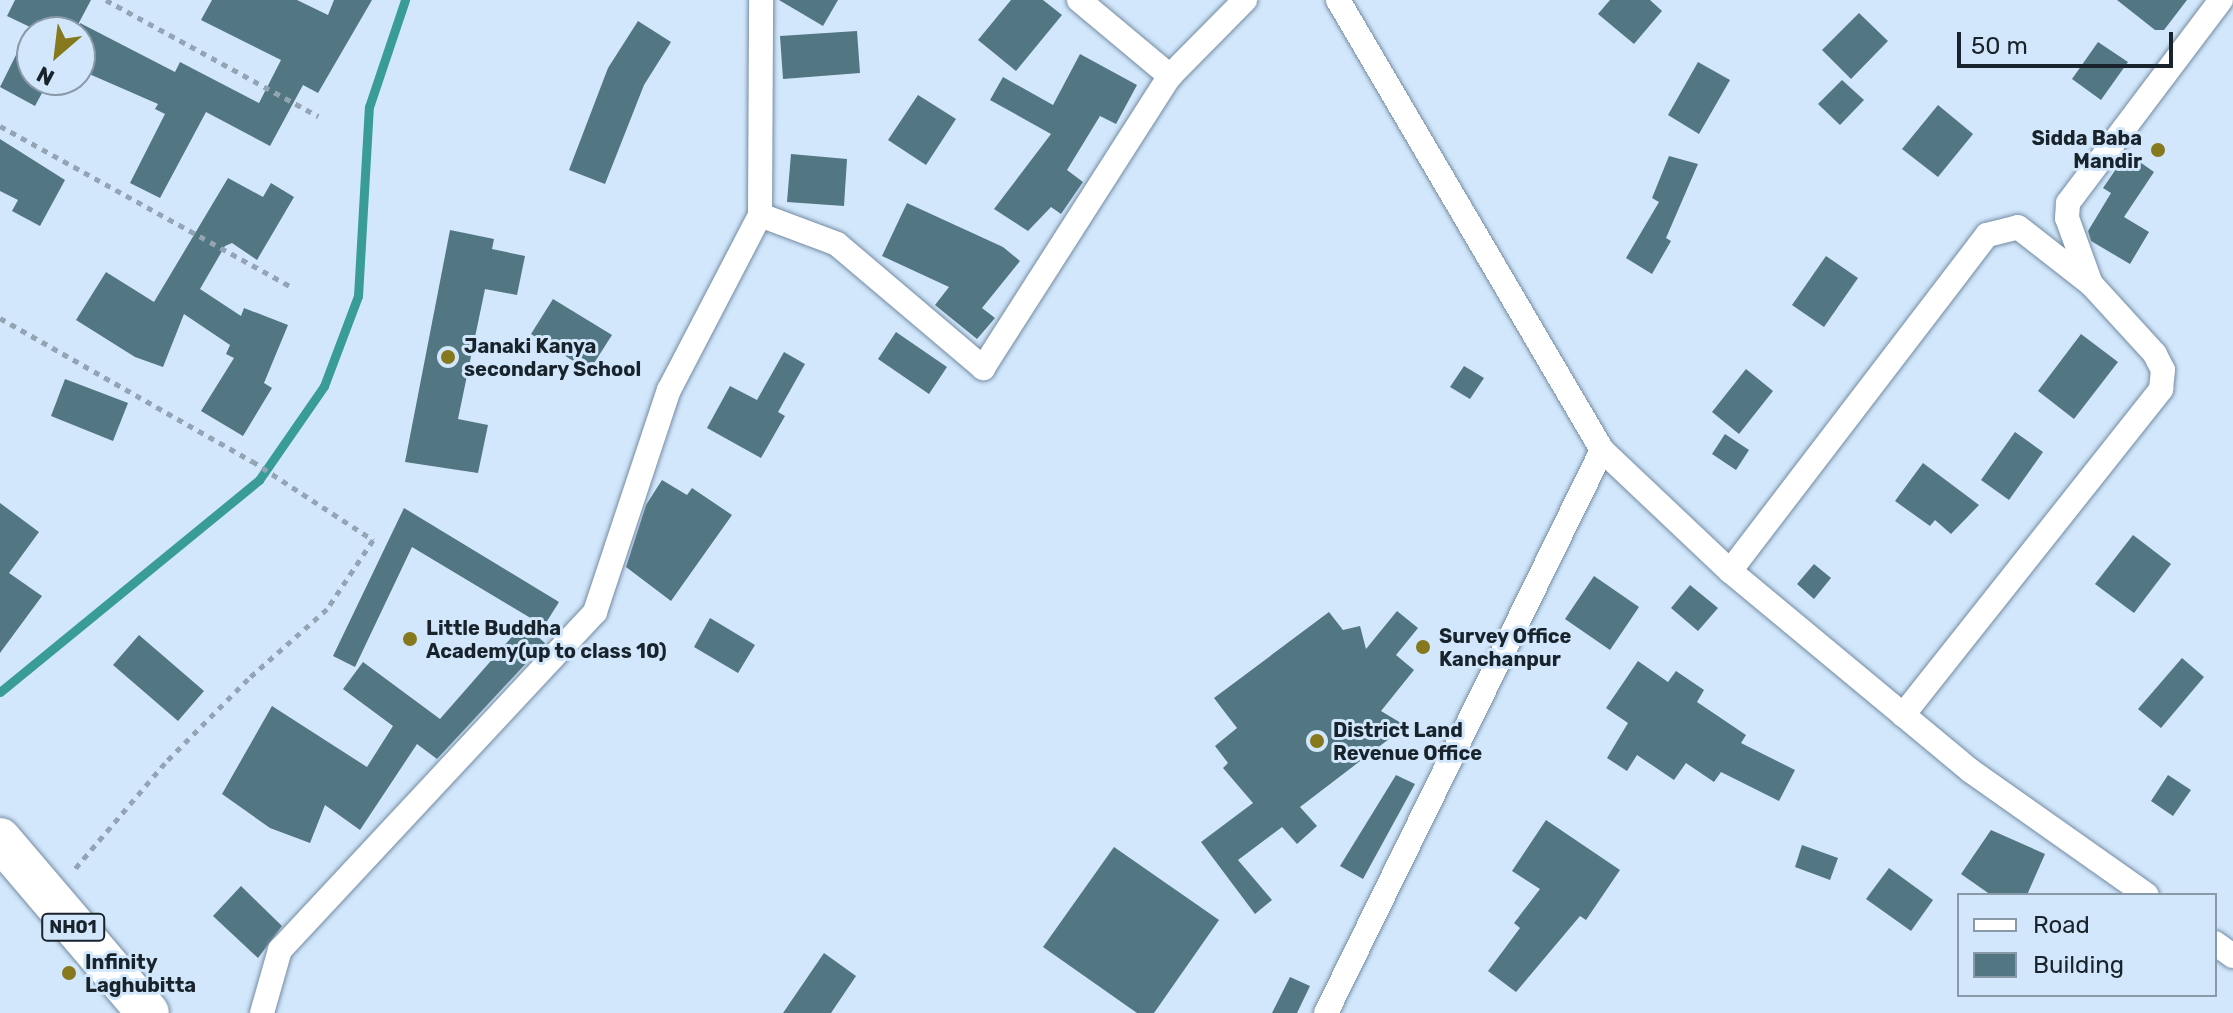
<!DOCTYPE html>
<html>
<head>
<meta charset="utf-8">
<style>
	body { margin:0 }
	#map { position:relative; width:2233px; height:1013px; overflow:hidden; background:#d2e7fb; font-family:Rubik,sans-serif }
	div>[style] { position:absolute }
	.stream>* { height:9px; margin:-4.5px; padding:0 4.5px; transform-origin:4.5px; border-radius:4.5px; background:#399c95 }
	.building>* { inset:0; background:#527682 }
	.path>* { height:5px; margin-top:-2.5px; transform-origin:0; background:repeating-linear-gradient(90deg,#93a4b4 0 6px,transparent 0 12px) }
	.roads { filter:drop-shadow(0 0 2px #738ba3) drop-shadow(0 0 2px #738ba3) }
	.street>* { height:24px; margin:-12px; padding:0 12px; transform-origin:12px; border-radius:12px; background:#fff }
	.highway>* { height:42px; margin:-21px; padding:0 21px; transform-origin:21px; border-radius:21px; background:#fff }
	.dots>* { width:22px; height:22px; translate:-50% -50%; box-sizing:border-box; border:4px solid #d2e7fb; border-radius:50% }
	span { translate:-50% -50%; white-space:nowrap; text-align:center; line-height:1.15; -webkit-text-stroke:6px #d2e7fb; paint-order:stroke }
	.shield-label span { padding:2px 6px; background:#d2e7fb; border:2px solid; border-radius:6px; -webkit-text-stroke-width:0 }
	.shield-label { font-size:18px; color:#19232c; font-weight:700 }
	.poi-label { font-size:20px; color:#19232c; font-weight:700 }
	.right { translate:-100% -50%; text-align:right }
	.left { translate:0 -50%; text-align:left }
	.legend { position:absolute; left:1957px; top:893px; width:260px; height:104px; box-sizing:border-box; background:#d2e7fb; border:2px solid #8899a8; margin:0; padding:10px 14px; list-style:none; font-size:24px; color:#19232c }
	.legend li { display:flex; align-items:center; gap:16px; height:40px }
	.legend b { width:40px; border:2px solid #8899a8 }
	.north { position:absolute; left:16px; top:16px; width:80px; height:80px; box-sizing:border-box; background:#d2e7fb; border:2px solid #8899a8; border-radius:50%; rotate:208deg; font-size:22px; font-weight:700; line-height:32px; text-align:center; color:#19232c }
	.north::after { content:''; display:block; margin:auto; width:28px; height:36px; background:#85781d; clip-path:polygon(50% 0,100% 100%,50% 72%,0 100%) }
	.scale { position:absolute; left:1957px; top:32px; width:216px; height:36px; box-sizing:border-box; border:4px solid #19232c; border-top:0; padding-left:10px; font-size:24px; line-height:28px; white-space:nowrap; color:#19232c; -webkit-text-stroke:6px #d2e7fb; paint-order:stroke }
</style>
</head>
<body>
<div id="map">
	<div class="stream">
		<div style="left:0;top:692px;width:335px;rotate:-39.3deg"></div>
		<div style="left:259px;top:480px;width:114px;rotate:-55.3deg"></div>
		<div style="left:324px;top:386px;width:96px;rotate:-69.3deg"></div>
		<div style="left:358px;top:296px;width:189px;rotate:-86.7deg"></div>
		<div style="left:369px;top:107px;width:113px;rotate:-71.4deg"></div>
	</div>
	<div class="building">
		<div style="clip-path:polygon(15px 0,91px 0,74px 32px,32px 28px,32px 80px,49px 80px,35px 106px,0 87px,30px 27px,7px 16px)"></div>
		<div style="clip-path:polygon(212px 0,297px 0,328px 15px,334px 0,372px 0,318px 93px,303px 85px,270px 146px,206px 112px,160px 198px,130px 183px,165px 114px,155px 109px,158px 104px,80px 70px,80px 23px,175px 72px,180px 62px,259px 103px,281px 60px,201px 20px)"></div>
		<div style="clip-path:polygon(779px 0,838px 0,823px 26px)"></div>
		<div style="clip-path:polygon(1011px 0,1043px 0,1062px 15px,1016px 71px,978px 40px)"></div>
		<div style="clip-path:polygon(1610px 0,1650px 0,1662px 11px,1634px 44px,1598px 14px)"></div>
		<div style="clip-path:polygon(2117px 0,2187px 0,2164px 30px,2155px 30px)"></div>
		<div style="clip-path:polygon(1859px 13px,1888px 41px,1851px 79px,1822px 50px)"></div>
		<div style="clip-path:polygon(638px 21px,671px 42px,644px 85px,605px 184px,569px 170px,608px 68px)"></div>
		<div style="clip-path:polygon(857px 31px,860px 73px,783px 79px,780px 36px)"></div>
		<div style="clip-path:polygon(2098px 42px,2128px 62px,2101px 100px,2072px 79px)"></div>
		<div style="clip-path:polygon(1080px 54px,1137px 85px,1116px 124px,1100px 116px,1067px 170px,1083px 182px,1061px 214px,1051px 207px,1028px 231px,994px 209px,1051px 134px,990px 100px,1003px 77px,1053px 105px)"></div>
		<div style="clip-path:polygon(1698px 62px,1730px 80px,1699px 134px,1668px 115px)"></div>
		<div style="clip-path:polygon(1842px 80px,1864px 100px,1840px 125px,1818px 104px)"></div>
		<div style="clip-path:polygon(918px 95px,956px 119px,926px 165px,888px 140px)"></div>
		<div style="clip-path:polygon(1938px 105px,1973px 134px,1938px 177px,1902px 149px)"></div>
		<div style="clip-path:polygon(0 139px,65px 180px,40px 226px,12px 211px,18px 200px,0 191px)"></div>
		<div style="clip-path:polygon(2127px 153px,2154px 172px,2124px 217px,2149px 232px,2130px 264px,2091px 241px,2088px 231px,2111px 193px,2103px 188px)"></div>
		<div style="clip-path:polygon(791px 154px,847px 159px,844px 206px,787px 202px)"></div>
		<div style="clip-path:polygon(1669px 156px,1698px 164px,1666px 238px,1671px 241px,1652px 274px,1626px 258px,1659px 202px,1652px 198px)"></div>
		<div style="clip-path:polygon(228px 178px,263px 197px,271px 183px,294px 197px,257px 260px,232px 243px,225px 246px,200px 289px,241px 316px,244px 308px,288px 325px,264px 383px,272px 388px,243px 436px,201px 411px,234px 358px,226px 354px,230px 345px,184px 314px,163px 367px,135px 357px,76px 320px,106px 272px,154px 302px)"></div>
		<div style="clip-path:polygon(907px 203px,1003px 247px,1020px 261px,982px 308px,995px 318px,977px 339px,935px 305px,949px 287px,882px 256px)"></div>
		<div style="clip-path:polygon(450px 230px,494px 239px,492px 249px,525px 256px,517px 295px,485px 289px,458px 419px,488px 425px,478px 473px,405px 462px)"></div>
		<div style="clip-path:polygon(1826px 256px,1858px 278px,1824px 327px,1792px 305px)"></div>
		<div style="clip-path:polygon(553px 299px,612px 335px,589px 371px,531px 334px)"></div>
		<div style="clip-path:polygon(896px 332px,947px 367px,929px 394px,878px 359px)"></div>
		<div style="clip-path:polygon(2081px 334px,2118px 362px,2074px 419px,2038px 391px)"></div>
		<div style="clip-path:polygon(784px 352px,805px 364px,778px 412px,785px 416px,761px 458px,707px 428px,730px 386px,757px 400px)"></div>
		<div style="clip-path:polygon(1464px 366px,1484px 378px,1470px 399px,1450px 387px)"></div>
		<div style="clip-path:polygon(1746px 369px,1773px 391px,1739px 434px,1712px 412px)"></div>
		<div style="clip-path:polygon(65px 379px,128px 403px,113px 441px,51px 416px)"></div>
		<div style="clip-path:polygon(2015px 432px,2043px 452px,2009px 500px,1981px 480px)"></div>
		<div style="clip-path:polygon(1725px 434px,1749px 450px,1736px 470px,1712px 454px)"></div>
		<div style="clip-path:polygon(1923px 463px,1979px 505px,1951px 534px,1935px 520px,1930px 526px,1895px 501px)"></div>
		<div style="clip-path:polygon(662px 480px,687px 495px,692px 488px,732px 515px,671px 601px,626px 567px,646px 505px)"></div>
		<div style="clip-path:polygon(0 503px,39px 532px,9px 573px,42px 596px,0 653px)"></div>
		<div style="clip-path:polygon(404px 508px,559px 602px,544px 626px,412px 547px,355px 667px,333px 656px)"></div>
		<div style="clip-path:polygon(2133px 535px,2171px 564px,2134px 613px,2095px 584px)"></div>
		<div style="clip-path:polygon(1814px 564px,1831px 578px,1814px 599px,1797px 584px)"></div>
		<div style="clip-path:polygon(1594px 576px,1639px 607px,1610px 650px,1565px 619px)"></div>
		<div style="clip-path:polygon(1690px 585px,1718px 608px,1698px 631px,1671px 608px)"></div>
		<div style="clip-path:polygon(1397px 611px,1418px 628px,1396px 655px,1414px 670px,1381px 711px,1406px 726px,1300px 807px,1317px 826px,1297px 844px,1282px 827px,1238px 860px,1272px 900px,1255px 914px,1201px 842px,1253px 803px,1223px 768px,1228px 763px,1215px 746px,1237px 728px,1214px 698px,1329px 612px,1343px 630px,1360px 626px,1366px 649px)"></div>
		<div style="clip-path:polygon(710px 618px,755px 645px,738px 673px,694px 647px)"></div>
		<div style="clip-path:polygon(523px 624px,545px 643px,437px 759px,417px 744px,360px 830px,325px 805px,310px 843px,270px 828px,222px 794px,272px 706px,367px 767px,393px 726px,343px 689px,363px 662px,440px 719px)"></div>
		<div style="clip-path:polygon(139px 635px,204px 691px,178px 721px,113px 665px)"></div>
		<div style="clip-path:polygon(2182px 658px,2204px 677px,2161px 728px,2138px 709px)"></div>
		<div style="clip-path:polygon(1638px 661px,1668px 682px,1676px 671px,1704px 690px,1697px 702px,1746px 735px,1741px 743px,1795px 770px,1779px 801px,1721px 772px,1714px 782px,1686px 763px,1674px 780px,1637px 755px,1627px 771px,1607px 758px,1628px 723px,1606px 708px)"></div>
		<div style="clip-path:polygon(1396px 775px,1415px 784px,1363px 879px,1340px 866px)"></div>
		<div style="clip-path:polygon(2168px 775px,2191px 790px,2173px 816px,2151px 801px)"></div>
		<div style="clip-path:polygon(1546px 820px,1620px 870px,1586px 920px,1580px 916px,1516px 992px,1488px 971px,1520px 928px,1514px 923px,1540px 889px,1512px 871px)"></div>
		<div style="clip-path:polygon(1991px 830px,2045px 854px,2027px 895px,1991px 895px,1961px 874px)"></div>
		<div style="clip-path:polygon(1802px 845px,1838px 858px,1830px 880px,1795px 867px)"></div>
		<div style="clip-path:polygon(1114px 847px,1219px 920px,1154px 1013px,1137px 1013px,1043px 947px)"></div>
		<div style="clip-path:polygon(1889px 868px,1933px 900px,1911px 931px,1866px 899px)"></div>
		<div style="clip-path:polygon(241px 886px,282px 926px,258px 958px,213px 916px)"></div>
		<div style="clip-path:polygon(824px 953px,856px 976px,831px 1013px,783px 1013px)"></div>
		<div style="clip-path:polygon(1290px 977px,1310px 986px,1297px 1013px,1272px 1013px)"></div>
	</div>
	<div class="path">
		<div style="left:106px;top:0;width:242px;rotate:28.7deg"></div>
		<div style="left:0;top:126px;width:331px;rotate:28.9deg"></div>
		<div style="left:0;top:318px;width:290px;rotate:29.6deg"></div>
		<div style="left:252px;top:461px;width:145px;rotate:33.1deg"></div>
		<div style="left:373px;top:540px;width:83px;rotate:123.7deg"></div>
		<div style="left:327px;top:609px;width:106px;rotate:138.5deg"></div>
		<div style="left:248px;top:679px;width:118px;rotate:134.7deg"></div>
		<div style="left:165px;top:763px;width:142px;rotate:130.4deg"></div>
	</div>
	<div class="roads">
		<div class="street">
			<div style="left:1079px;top:0;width:119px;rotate:39.9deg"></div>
			<div style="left:1338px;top:0;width:522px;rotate:59.6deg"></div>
			<div style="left:1602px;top:450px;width:176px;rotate:43.4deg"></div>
			<div style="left:1730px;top:571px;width:313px;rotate:39.7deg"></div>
			<div style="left:1971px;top:771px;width:215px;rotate:35.2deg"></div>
			<div style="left:760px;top:215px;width:215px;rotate:-89.7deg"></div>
			<div style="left:1730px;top:571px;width:423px;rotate:-52.6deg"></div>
			<div style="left:1987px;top:235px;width:32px;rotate:-14deg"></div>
			<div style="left:2018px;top:227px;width:93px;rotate:38deg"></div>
			<div style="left:1903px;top:715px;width:416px;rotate:-51.6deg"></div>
			<div style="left:2161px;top:389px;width:19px;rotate:-84deg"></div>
			<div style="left:2163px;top:370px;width:18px;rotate:-117deg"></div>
			<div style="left:2155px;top:354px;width:95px;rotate:-132.4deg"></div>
			<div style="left:2091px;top:284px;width:70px;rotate:-110deg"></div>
			<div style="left:2067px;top:218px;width:15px;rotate:-86deg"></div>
			<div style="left:2068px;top:203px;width:254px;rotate:-53deg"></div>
			<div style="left:2215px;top:943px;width:22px;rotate:36deg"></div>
			<div style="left:262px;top:1013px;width:66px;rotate:-74.1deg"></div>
			<div style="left:280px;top:950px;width:462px;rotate:-47deg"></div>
			<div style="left:595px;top:612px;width:234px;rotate:-71.6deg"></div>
			<div style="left:669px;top:390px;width:197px;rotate:-62.5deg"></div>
			<div style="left:760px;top:215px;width:82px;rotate:20.6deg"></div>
			<div style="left:837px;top:244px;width:192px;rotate:40.3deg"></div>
			<div style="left:983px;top:368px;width:347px;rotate:-57.4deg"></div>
			<div style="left:1170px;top:76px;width:107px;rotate:-45.4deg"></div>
			<div style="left:1326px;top:1013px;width:627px;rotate:-63.88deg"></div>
		</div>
		<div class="highway">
			<div style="left:0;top:839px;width:228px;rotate:49.6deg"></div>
		</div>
	</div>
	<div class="dots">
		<div style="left:2158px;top:150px;background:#85781d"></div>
		<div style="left:448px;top:357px;background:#85781d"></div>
		<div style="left:410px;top:639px;background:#85781d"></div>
		<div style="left:1423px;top:647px;background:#85781d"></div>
		<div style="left:1317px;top:741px;background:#85781d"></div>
		<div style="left:69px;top:973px;background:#85781d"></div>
	</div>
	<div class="shield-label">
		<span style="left:73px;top:927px">NH01</span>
	</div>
	<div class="poi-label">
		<span class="right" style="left:2142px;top:150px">Sidda Baba<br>Mandir</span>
		<span class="left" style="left:464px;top:358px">Janaki Kanya<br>secondary School</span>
		<span class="left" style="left:426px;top:640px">Little Buddha<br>Academy(up to class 10)</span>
		<span class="left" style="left:1439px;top:648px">Survey Office<br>Kanchanpur</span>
		<span class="left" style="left:1333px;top:742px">District Land<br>Revenue Office</span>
		<span class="left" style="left:85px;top:974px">Infinity<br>Laghubitta</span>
	</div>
	<ul class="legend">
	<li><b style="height:10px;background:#fff"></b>Road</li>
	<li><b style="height:22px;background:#527682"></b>Building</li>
	</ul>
	<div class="north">N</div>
	<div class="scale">50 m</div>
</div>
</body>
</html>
